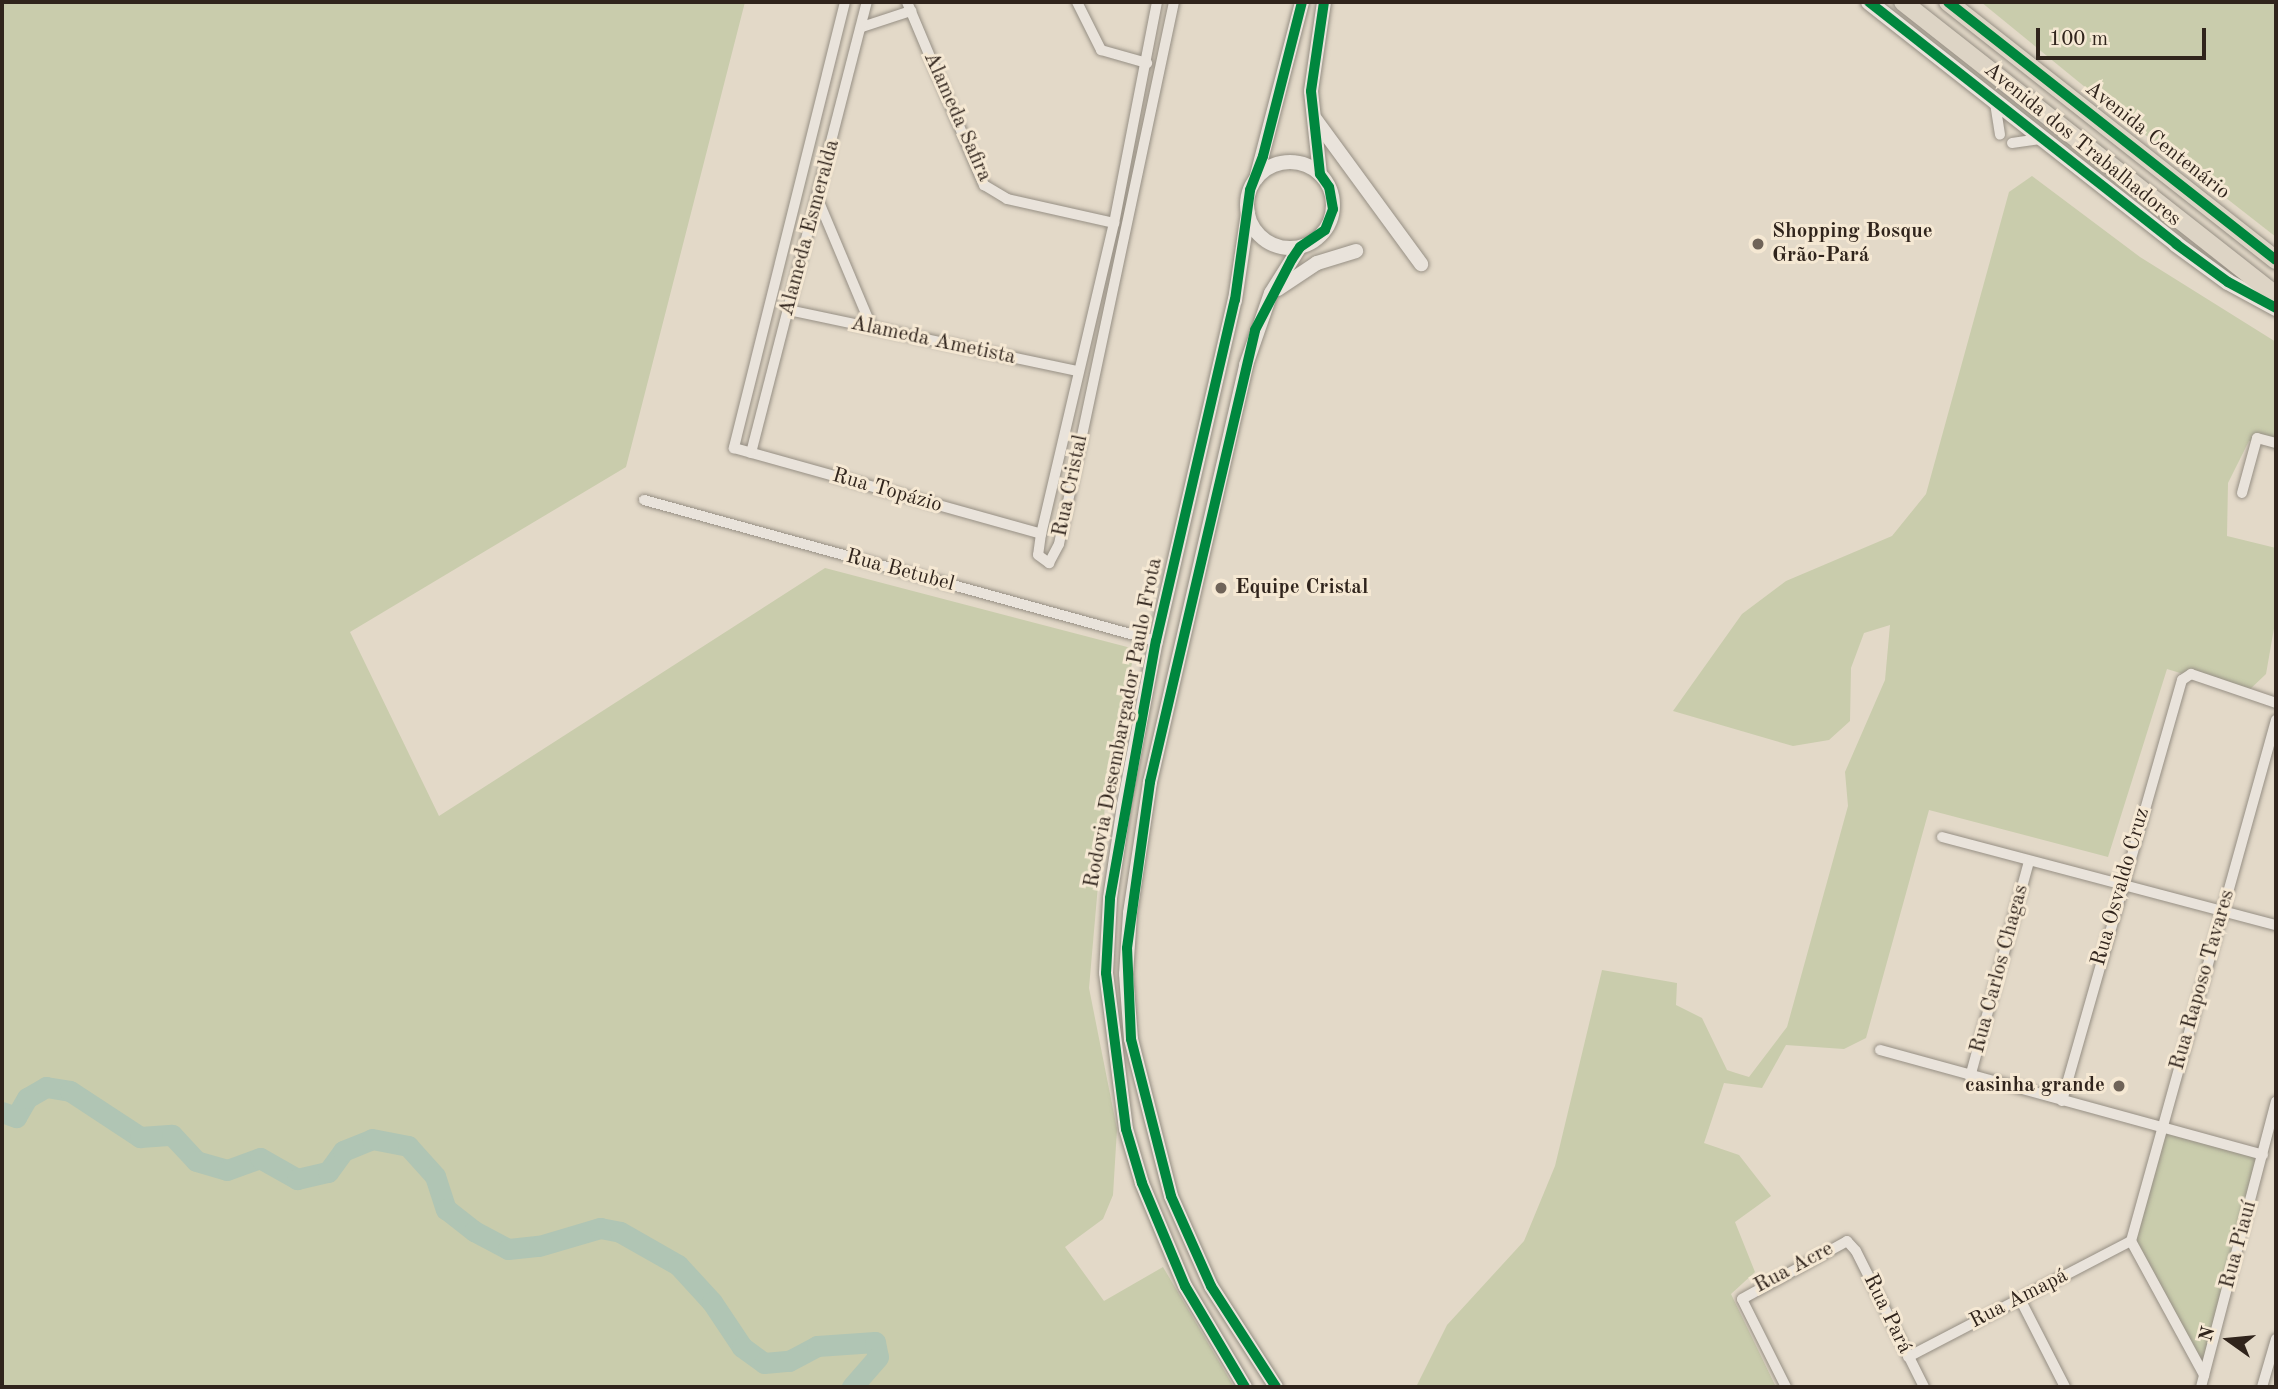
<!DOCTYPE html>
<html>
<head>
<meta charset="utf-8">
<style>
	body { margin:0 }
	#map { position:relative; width:2278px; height:1389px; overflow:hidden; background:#e3d9c8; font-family:"Old Standard TT",serif }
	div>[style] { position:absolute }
	.green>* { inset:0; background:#c9ccac }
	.river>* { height:21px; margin:-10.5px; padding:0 10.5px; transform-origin:10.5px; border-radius:10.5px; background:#b0c5b4 }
	.roads { filter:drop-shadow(0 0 2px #968f84) drop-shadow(0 0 2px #968f84) }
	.minor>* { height:10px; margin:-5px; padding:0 5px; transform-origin:5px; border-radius:5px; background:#e9e3db }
	.tertiary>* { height:14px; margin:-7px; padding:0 7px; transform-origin:7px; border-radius:7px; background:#e9e3db }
	.tertiary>.ring { margin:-7px; padding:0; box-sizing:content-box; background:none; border:14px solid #e9e3db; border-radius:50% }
	.secondary>* { height:16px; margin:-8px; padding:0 8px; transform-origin:8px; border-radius:8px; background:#e9e3db }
	.primary>* { height:18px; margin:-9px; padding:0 9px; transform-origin:9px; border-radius:9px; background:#ddd4c5 }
	.cycleway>* { height:10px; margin:-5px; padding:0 5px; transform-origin:5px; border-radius:5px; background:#00873e }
	.dots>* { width:19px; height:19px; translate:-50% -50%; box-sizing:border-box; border:4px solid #f5e8d3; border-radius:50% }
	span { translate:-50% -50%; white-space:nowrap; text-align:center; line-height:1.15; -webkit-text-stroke:6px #f5e8d3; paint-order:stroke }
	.street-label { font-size:21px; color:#30241c }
	.poi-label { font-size:21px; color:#30241c; font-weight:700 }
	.left { translate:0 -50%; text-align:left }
	.right { translate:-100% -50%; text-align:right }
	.frame { position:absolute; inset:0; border:4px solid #30241c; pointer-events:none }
	.north { position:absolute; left:2194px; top:1305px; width:70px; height:70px; -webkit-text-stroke:5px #f5e8d3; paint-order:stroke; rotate:285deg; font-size:19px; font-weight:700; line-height:28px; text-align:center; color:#30241c }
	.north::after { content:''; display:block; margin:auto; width:24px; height:32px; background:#30241c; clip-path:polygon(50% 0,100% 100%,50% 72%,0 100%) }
	.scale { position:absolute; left:2036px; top:28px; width:170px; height:32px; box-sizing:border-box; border:4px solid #30241c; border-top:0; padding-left:9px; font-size:21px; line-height:24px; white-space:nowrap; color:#30241c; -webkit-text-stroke:5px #f5e8d3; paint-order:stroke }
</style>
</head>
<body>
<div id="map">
	<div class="green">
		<div style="clip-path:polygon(2px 2px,745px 2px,626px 467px,350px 632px,439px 816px,825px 568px,1135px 649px,1107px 782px,1089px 988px,1117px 1129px,1113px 1195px,1103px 1219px,1065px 1247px,1104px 1301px,1163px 1267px,1234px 1387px,2px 1387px)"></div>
		<div style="clip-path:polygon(1981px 2px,2276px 2px,2276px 237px,2107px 105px)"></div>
		<div style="clip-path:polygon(2032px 176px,2140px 257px,2276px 342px,2276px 447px,2249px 441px,2228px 483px,2227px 536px,2276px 548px,2276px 617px,2266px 674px,2246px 693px,2167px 669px,2108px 857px,1929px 810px,1866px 1038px,1844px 1049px,1786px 1045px,1762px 1088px,1724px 1083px,1704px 1143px,1739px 1155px,1771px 1196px,1735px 1222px,1755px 1272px,1731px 1294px,1776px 1387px,1416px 1387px,1447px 1325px,1524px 1241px,1555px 1166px,1602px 970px,1677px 983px,1676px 1005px,1702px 1018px,1727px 1070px,1736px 1073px,1749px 1077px,1787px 1027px,1848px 806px,1845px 772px,1885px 680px,1890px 625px,1864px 633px,1851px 668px,1850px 721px,1829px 740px,1793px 746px,1673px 711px,1742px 614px,1786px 581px,1892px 536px,1926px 494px,2009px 192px)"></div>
		<div style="clip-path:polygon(2157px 1129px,2260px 1156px,2202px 1372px,2126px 1243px)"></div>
	</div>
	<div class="river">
		<div style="left:2px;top:1112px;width:15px;rotate:20deg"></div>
		<div style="left:16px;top:1117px;width:22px;rotate:-60deg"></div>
		<div style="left:27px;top:1098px;width:22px;rotate:-30deg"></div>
		<div style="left:46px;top:1087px;width:24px;rotate:9deg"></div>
		<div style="left:70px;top:1091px;width:84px;rotate:33.3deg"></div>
		<div style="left:140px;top:1137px;width:32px;rotate:-4deg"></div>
		<div style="left:172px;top:1135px;width:35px;rotate:47deg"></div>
		<div style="left:196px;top:1161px;width:32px;rotate:16deg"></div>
		<div style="left:227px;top:1170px;width:35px;rotate:-20deg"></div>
		<div style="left:260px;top:1158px;width:43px;rotate:29.6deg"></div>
		<div style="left:297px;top:1179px;width:32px;rotate:-13deg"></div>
		<div style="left:328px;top:1172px;width:26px;rotate:-54deg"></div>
		<div style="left:343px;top:1151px;width:31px;rotate:-22deg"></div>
		<div style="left:372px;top:1139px;width:37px;rotate:11deg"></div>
		<div style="left:408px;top:1146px;width:40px;rotate:48deg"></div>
		<div style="left:435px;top:1176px;width:35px;rotate:72deg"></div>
		<div style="left:446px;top:1209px;width:36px;rotate:38deg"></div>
		<div style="left:474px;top:1231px;width:38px;rotate:28deg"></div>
		<div style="left:508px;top:1249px;width:31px;rotate:-6deg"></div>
		<div style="left:539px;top:1246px;width:64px;rotate:-16.4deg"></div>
		<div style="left:600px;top:1228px;width:20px;rotate:11deg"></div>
		<div style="left:620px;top:1232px;width:67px;rotate:29.6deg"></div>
		<div style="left:678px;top:1265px;width:50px;rotate:47.4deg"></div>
		<div style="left:712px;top:1302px;width:54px;rotate:56.3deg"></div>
		<div style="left:742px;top:1347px;width:27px;rotate:36deg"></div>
		<div style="left:764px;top:1363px;width:25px;rotate:-5deg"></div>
		<div style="left:789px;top:1361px;width:32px;rotate:-28deg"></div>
		<div style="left:817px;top:1346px;width:58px;rotate:-3.9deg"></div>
		<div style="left:875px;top:1342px;width:15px;rotate:79deg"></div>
		<div style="left:878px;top:1357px;width:40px;rotate:131deg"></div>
	</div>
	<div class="roads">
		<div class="minor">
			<div style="left:845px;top:2px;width:460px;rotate:104deg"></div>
			<div style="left:734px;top:448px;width:319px;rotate:15.6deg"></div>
			<div style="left:907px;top:2px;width:199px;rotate:67.2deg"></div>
			<div style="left:984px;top:185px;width:27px;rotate:31deg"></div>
			<div style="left:1007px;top:199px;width:110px;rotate:12.6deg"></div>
			<div style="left:1077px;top:2px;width:54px;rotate:63.4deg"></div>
			<div style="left:1101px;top:50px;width:48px;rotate:15.8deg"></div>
			<div style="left:1157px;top:2px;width:225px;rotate:101deg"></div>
			<div style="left:1114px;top:223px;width:319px;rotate:103.2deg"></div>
			<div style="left:1041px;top:534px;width:21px;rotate:98deg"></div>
			<div style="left:1038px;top:555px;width:14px;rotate:36deg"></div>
			<div style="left:1049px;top:563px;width:21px;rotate:-62deg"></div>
			<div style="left:1059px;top:544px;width:554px;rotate:-78.02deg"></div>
			<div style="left:862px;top:27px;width:52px;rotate:-18.1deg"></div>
			<div style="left:1995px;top:103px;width:32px;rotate:81deg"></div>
			<div style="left:2012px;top:143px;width:30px;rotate:-8deg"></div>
			<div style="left:819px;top:202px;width:137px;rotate:67.2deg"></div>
			<div style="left:788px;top:310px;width:296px;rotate:11.9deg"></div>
			<div style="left:751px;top:453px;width:466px;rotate:-75.6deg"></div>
			<div style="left:2242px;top:493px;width:57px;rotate:-74.7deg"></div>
			<div style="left:2257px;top:438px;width:20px;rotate:15deg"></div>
			<div style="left:644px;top:500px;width:531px;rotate:15.4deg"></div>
			<div style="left:1942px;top:837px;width:345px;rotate:14.8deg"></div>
			<div style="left:1880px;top:1050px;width:397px;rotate:15.3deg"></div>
			<div style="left:1970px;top:1077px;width:223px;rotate:-74.7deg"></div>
			<div style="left:2062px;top:1101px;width:438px;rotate:-74.1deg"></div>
			<div style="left:2182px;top:680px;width:11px;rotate:-34deg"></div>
			<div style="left:2191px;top:674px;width:90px;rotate:18.8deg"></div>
			<div style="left:2131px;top:1241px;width:541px;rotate:-74.45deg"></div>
			<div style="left:2131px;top:1241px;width:153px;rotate:61.4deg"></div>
			<div style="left:2020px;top:1299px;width:99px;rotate:62.9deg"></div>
			<div style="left:1908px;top:1357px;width:251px;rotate:-27.5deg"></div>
			<div style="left:1786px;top:1387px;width:98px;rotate:-116.6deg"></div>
			<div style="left:1742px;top:1299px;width:120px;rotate:-28.9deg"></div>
			<div style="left:1847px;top:1241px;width:13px;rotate:48deg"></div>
			<div style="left:1856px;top:1251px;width:152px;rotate:63.4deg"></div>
			<div style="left:2201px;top:1387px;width:295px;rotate:-75.3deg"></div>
			<div style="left:2262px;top:1387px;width:50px;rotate:-73.7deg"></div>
		</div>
		<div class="tertiary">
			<div style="left:1315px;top:119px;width:180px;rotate:53.8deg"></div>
			<div class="ring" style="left:1247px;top:162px;width:72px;height:72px"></div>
			<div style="left:1320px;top:174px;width:83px;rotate:-96.2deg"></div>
			<div style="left:1311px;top:91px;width:90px;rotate:-81.7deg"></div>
			<div style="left:1256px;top:179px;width:183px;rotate:-75.4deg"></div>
			<div style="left:1278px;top:289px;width:47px;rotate:-33.7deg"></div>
			<div style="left:1317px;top:263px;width:41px;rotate:-17.1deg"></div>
			<div style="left:1245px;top:1387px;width:117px;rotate:-120.7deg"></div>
			<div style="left:1185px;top:1286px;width:112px;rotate:-112.7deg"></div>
			<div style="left:1142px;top:1183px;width:56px;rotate:-106.5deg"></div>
			<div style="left:1126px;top:1129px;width:157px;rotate:-97.3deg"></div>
			<div style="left:1106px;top:973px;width:75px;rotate:-86.9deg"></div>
			<div style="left:1110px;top:898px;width:94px;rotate:-81.4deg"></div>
			<div style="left:1124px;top:805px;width:167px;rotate:-79deg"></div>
			<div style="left:1156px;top:641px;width:350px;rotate:-77deg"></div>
			<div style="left:1235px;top:300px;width:88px;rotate:-81.5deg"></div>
			<div style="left:1276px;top:1387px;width:120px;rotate:-122.8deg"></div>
			<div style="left:1211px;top:1286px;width:98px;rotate:-114deg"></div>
			<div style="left:1171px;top:1196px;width:162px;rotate:-104.3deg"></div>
			<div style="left:1131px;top:1039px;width:65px;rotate:-94.4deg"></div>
			<div style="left:1126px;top:974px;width:61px;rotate:-86.2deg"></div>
			<div style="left:1130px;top:913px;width:133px;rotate:-81.3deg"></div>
			<div style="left:1150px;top:782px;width:428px;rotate:-77deg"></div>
			<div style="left:1246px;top:365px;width:76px;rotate:-70.9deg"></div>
			<div style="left:1271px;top:293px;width:54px;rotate:-57.8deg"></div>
		</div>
		<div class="secondary">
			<div style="left:1869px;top:2px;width:391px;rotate:38.2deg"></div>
			<div style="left:2176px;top:244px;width:64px;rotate:36.2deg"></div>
			<div style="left:2228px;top:282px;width:55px;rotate:28.4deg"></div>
		</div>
		<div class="primary">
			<div style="left:1903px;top:2px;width:474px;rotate:38.2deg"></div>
			<div style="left:1948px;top:2px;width:417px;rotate:38.2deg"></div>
		</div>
	</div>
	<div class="cycleway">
		<div style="left:1869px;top:2px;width:391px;rotate:38.2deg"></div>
		<div style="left:2176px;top:244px;width:64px;rotate:36.2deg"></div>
		<div style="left:2228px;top:282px;width:55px;rotate:28.4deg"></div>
		<div style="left:1948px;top:2px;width:417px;rotate:38.2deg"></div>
		<div style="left:1245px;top:1387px;width:117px;rotate:-120.7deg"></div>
		<div style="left:1185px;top:1286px;width:112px;rotate:-112.7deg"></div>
		<div style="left:1142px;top:1183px;width:56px;rotate:-106.5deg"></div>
		<div style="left:1126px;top:1129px;width:157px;rotate:-97.3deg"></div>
		<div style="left:1106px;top:973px;width:75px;rotate:-86.9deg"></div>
		<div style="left:1110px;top:898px;width:261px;rotate:-79.9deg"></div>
		<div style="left:1156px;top:641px;width:350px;rotate:-77deg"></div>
		<div style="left:1235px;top:300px;width:111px;rotate:-82.2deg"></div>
		<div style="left:1250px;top:190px;width:36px;rotate:-69deg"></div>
		<div style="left:1263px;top:156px;width:159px;rotate:-75.8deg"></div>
		<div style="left:1276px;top:1387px;width:120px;rotate:-122.8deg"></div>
		<div style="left:1211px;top:1286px;width:98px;rotate:-114deg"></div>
		<div style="left:1171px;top:1196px;width:162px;rotate:-104.3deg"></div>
		<div style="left:1131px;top:1039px;width:91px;rotate:-92.5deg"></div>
		<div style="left:1127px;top:948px;width:168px;rotate:-82.1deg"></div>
		<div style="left:1150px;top:782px;width:464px;rotate:-76.9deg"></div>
		<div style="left:1255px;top:330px;width:80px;rotate:-62.5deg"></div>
		<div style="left:1292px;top:259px;width:14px;rotate:-56deg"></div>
		<div style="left:1300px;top:247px;width:30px;rotate:-34deg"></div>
		<div style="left:1325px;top:230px;width:22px;rotate:-69deg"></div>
		<div style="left:1333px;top:209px;width:22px;rotate:-100deg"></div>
		<div style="left:1329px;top:187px;width:16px;rotate:-125deg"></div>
		<div style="left:1320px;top:174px;width:83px;rotate:-96.2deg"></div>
		<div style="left:1311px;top:91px;width:90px;rotate:-81.7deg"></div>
	</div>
	<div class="dots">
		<div style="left:1758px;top:244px;background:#6f6358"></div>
		<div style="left:1221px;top:588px;background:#6f6358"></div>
		<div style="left:2119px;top:1086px;background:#6f6358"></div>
	</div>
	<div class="street-label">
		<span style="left:957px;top:117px;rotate:66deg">Alameda Safira</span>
		<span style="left:2157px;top:141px;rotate:38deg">Avenida Centenário</span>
		<span style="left:2082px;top:145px;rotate:39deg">Avenida dos Trabalhadores</span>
		<span style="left:810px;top:228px;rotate:-75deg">Alameda Esmeralda</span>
		<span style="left:933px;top:341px;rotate:12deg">Alameda Ametista</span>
		<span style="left:1071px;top:486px;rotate:-78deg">Rua Cristal</span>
		<span style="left:887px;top:491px;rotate:16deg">Rua Topázio</span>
		<span style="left:900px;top:571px;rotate:15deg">Rua Betubel</span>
		<span style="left:1124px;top:723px;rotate:-79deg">Rodovia Desembargador Paulo Frota</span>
		<span style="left:2121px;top:887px;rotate:-74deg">Rua Osvaldo Cruz</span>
		<span style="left:2000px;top:969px;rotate:-75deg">Rua Carlos Chagas</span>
		<span style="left:2203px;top:980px;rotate:-74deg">Rua Raposo Tavares</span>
		<span style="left:2239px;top:1245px;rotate:-75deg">Rua Piauí</span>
		<span style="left:1794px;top:1268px;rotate:-28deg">Rua Acre</span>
		<span style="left:2019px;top:1299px;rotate:-27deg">Rua Amapá</span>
		<span style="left:1887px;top:1314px;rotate:64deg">Rua Pará</span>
	</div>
	<div class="poi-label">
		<span class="left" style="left:1772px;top:244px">Shopping Bosque<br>Grão-Pará</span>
		<span class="left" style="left:1235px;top:588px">Equipe Cristal</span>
		<span class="right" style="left:2105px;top:1086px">casinha grande</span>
	</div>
	<div class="frame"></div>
	<div class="north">N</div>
	<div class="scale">100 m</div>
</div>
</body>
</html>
